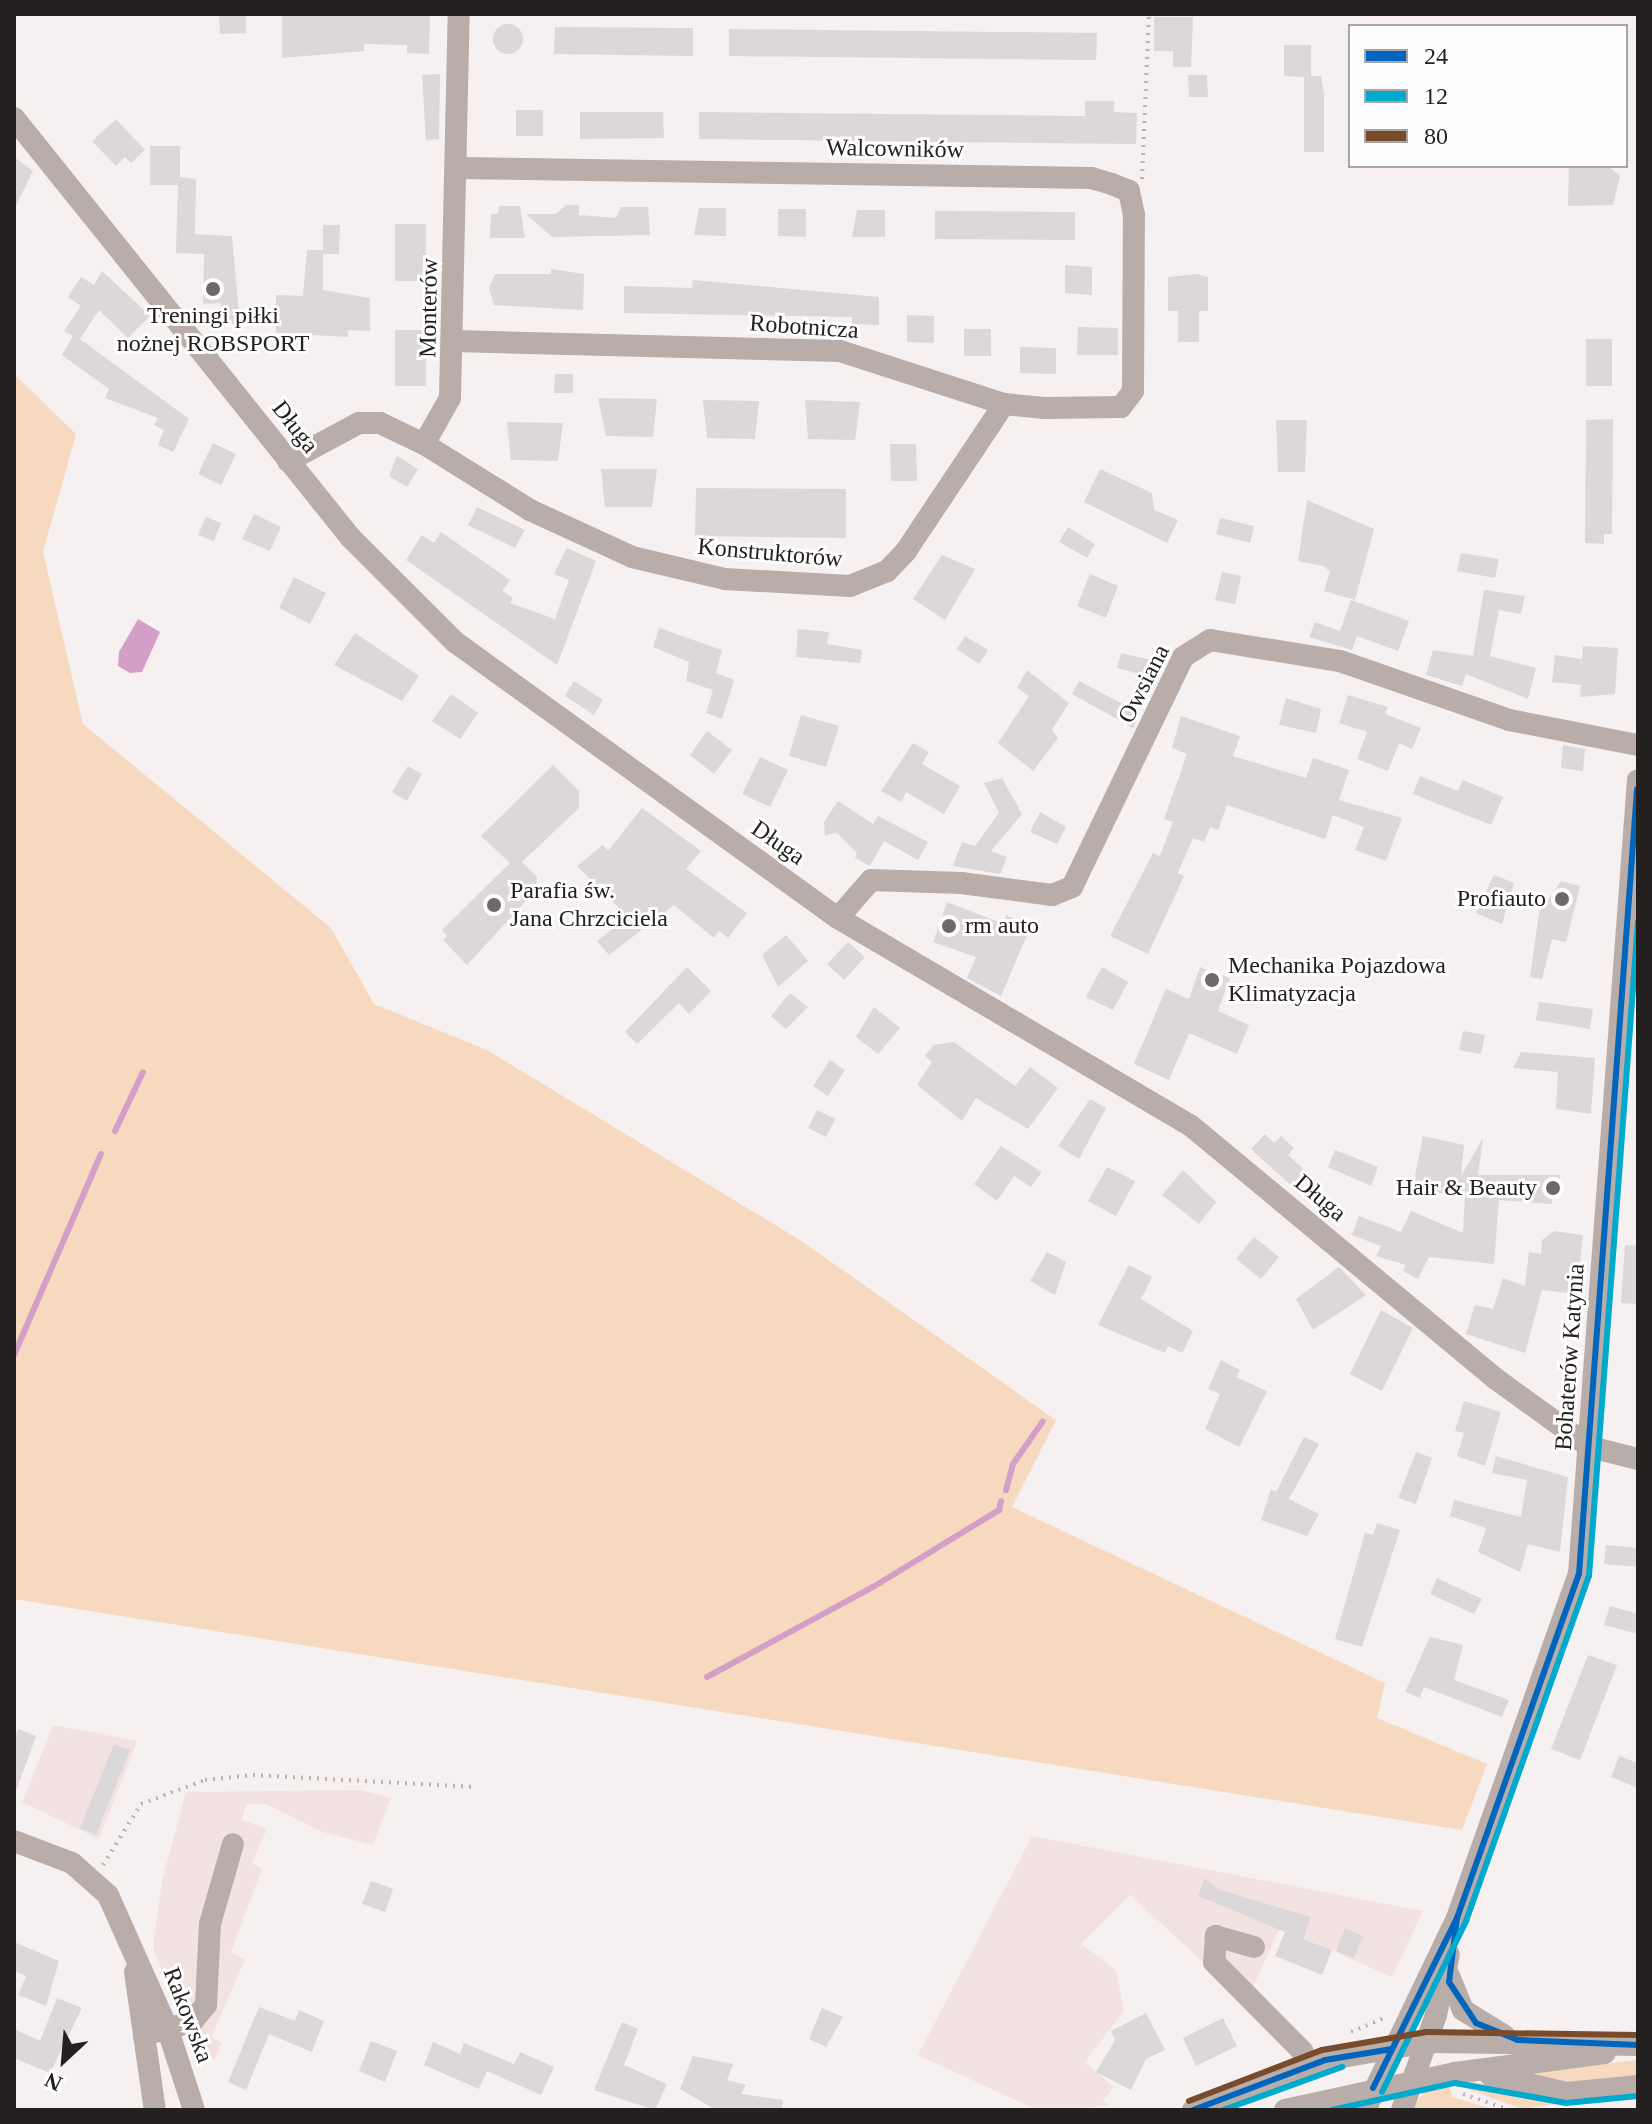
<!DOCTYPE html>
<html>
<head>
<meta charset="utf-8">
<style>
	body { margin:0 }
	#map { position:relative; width:1652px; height:2124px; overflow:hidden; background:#f6f0f0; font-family:Georgia,serif }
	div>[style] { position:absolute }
	.built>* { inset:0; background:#f2e3e2 }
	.green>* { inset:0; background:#f7d9c0 }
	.water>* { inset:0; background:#d39fc7 }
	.stream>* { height:6px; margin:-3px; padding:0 3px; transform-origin:3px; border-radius:3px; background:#d39fc7 }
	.building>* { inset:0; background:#dcd7d8 }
	.round { border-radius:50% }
	.path>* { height:4px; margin-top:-2px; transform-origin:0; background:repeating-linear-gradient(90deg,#bcb4b3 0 2px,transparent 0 8px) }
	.minor>* { height:22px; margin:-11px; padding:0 11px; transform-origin:11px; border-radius:11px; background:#b8ada9 }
	.bus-1>* { height:6px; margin:-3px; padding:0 3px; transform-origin:3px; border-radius:3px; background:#0065bd }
	.bus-2>* { height:6px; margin:-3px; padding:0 3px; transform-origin:3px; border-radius:3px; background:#00a9ce }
	.bus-3>* { height:6px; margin:-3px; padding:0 3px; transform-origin:3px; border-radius:3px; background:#7a4b2a }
	.dots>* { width:22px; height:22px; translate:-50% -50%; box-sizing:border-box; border:4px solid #fdfdfd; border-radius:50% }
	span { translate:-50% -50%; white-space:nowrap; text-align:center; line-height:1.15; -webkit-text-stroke:6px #fdfdfd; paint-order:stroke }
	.street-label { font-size:24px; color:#252020 }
	.poi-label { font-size:24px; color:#252020 }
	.left { translate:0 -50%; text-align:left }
	.right { translate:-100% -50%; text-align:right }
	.frame { position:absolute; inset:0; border:16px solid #252020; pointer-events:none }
	.legend { position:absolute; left:1348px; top:24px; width:280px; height:144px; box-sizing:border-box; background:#fdfdfd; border:2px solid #a7a5a5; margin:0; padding:10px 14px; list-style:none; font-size:24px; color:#252020 }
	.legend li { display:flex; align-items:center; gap:16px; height:40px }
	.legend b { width:40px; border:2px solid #a7a5a5 }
	.north { position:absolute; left:24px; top:2020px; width:80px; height:80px; -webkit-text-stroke:6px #fdfdfd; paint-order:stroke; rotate:206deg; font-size:22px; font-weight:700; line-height:32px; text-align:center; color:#252020 }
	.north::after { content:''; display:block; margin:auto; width:28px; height:36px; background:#252020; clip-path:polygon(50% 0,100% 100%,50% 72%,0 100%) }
</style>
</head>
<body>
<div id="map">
	<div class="built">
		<div style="clip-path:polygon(53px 1725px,137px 1741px,99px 1839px,22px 1802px)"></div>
		<div style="clip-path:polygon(361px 1790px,391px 1798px,373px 1845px,322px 1832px,266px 1804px,246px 1804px,242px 1820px,267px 1829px,252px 1863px,262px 1869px,231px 1952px,245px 1960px,211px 2037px,222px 2043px,214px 2061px,176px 2010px,153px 1947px,162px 1881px,186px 1792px)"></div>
		<div style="clip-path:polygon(1032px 1836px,1423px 1911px,1392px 1977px,1280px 1928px,1251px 1991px,1204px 1963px,1130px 1895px,1081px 1944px,1116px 1970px,1124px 2011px,1085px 2062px,1114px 2087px,1103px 2101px,1110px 2106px,1037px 2110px,918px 2055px)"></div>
	</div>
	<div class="green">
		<div style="clip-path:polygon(14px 374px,76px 434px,43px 552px,83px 724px,331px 928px,374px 1004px,487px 1050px,800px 1240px,1056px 1420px,1012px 1507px,1385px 1683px,1377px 1718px,1487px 1764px,1462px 1830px,14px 1599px)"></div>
		<div style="clip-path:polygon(1638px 2060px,1638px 2078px,1580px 2086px,1530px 2078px,1531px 2072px)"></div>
		<div style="clip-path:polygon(1462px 2080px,1563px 2098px,1563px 2103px,1522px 2109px,1470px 2090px)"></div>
		<div style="clip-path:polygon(1449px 2083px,1452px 2097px,1495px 2110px,1410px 2110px,1425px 2091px)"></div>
	</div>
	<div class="water">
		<div style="clip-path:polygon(138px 619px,160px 632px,142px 672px,130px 673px,118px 666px,119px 652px)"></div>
	</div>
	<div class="stream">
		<div style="left:115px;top:1131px;width:65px;rotate:-64.6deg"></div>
		<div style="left:14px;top:1355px;width:219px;rotate:-66.6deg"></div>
		<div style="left:1006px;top:1490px;width:27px;rotate:-75deg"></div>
		<div style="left:1013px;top:1464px;width:52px;rotate:-55.1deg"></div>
		<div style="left:707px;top:1677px;width:189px;rotate:-28.5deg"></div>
		<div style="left:873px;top:1587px;width:148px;rotate:-31.4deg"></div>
		<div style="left:999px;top:1510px;width:9px;rotate:-77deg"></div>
	</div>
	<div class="building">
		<div style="clip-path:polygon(219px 14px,246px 14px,246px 33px,220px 34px)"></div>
		<div style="clip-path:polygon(282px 14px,430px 14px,429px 54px,407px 53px,407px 45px,364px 44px,364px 51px,282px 58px)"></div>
		<div style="clip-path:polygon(1154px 17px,1193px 17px,1191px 67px,1173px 67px,1173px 51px,1154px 51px)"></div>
		<div class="round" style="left:493px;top:24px;width:30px;height:30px"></div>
		<div style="clip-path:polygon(555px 27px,693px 28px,693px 56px,554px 54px)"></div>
		<div style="clip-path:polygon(729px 29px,1097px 33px,1096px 60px,729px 56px)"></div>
		<div style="clip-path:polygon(1284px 45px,1311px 45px,1311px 76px,1321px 76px,1324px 95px,1324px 152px,1304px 152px,1304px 77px,1284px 76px)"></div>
		<div style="clip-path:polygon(440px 74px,439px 139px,426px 140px,422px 75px)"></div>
		<div style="clip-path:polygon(1188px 75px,1207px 75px,1208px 97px,1189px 97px)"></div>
		<div style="clip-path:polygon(1085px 101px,1114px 101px,1114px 112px,1137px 113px,1136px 144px,699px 139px,699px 112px,1085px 116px)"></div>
		<div style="clip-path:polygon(516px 110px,543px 110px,543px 136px,516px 136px)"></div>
		<div style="clip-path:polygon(580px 112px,663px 112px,664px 138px,580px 139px)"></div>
		<div style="clip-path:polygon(116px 119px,145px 150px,131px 163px,125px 157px,116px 166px,92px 141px)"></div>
		<div style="clip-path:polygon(150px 146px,180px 146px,180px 177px,196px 179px,195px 234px,232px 236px,240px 324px,221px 324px,221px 303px,203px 304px,204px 254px,176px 253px,178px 185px,150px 185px)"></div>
		<div style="clip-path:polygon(14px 157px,33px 171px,14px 209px)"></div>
		<div style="clip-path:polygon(1569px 166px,1608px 166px,1620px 176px,1613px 205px,1568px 206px)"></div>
		<div style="clip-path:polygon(566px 205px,579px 205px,579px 215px,616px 218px,621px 207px,648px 207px,650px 235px,552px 237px,526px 214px,556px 214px)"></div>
		<div style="clip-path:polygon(499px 206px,520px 206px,525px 238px,490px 238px,491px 214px,498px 214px)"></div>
		<div style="clip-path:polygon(699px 208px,726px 208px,726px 236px,694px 235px)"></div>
		<div style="clip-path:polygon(778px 209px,806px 209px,806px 237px,778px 236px)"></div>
		<div style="clip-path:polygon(857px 210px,885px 210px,885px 237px,852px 237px)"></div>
		<div style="clip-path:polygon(935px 211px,1075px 212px,1075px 240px,935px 239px)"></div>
		<div style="clip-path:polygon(395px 224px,426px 224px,426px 281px,395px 281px)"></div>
		<div style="clip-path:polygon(323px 225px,340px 225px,339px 254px,323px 254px)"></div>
		<div style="clip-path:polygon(307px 250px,323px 250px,323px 290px,370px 298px,370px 331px,348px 330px,348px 337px,276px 333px,276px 295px,303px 296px)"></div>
		<div style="clip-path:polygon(1065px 265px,1092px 267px,1092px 295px,1065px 293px)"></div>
		<div style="clip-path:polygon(551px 269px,584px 274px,583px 310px,494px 305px,489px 288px,495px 274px,551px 274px)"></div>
		<div style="clip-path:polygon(102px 271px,150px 316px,128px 338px,99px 310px,80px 339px,189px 419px,173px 452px,158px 445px,164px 430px,154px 425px,158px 418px,105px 398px,109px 389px,62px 355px,73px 336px,64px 331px,81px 306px,68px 297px,81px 277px,94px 285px)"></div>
		<div style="clip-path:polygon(1197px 274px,1208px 277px,1208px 311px,1199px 311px,1199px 342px,1178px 342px,1178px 311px,1168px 311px,1168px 277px)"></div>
		<div style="clip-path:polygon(693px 280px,879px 297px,879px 325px,852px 324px,852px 317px,624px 313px,624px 286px,692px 288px)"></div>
		<div style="clip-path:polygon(907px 315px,934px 316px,934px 343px,907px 342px)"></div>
		<div style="clip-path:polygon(1078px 327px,1118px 328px,1118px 355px,1077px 355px)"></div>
		<div style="clip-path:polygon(964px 329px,991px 329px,991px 356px,964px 356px)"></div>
		<div style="clip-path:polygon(395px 330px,426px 330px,426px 386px,395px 386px)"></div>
		<div style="clip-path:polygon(1586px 339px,1612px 339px,1612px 386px,1586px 386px)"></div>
		<div style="clip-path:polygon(1020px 347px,1056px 348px,1056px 374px,1020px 373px)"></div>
		<div style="clip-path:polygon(555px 374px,573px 374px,573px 393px,554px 393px)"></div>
		<div style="clip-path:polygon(598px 398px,657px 399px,653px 437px,606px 436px)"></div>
		<div style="clip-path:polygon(703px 400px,759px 401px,755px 439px,707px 438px)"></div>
		<div style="clip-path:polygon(805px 400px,860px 402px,855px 440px,808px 439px)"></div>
		<div style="clip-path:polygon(1613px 419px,1612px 534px,1604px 534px,1604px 544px,1585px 543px,1586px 420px)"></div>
		<div style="clip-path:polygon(1276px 420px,1307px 420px,1305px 472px,1278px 472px)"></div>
		<div style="clip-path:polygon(507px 422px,563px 423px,558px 461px,511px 460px)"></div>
		<div style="clip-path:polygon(213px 443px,236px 454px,221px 485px,198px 474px)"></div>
		<div style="clip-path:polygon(890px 444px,916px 444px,917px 481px,891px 481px)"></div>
		<div style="clip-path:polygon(397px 456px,418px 469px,407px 487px,389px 476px)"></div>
		<div style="clip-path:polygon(601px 469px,657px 469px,652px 507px,605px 507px)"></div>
		<div style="clip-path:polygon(1100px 469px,1152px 493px,1154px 510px,1178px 520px,1167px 543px,1084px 502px)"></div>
		<div style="clip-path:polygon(696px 488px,846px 489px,846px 538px,695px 536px)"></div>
		<div style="clip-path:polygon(1307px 500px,1374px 529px,1355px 600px,1324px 591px,1330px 571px,1323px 566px,1298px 561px)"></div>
		<div style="clip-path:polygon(477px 507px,525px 530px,515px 548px,468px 525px)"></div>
		<div style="clip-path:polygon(254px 514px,281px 527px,270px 551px,242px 539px)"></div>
		<div style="clip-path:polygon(206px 517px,221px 523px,214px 541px,198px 535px)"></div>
		<div style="clip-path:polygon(1220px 518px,1254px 526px,1250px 543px,1216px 534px)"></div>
		<div style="clip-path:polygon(1068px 527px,1095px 544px,1087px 558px,1059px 542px)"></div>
		<div style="clip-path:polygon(441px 532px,510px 580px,502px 591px,513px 598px,510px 603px,555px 619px,569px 580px,554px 574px,567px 548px,596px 561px,557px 665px,406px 560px,422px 535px,434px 543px)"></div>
		<div style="clip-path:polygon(1461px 553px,1499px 559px,1495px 578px,1457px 571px)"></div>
		<div style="clip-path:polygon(942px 555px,975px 569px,945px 620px,913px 599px)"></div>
		<div style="clip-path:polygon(1222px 572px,1241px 576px,1235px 604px,1215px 600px)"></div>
		<div style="clip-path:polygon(1090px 574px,1118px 586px,1106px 618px,1077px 606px)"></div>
		<div style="clip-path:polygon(294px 577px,326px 593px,310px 624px,279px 608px)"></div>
		<div style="clip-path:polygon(1484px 590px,1525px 596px,1521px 614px,1499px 610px,1490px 656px,1536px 668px,1528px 699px,1466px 674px,1462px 686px,1426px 675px,1433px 650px,1473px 656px)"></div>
		<div style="clip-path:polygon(1351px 600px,1409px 621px,1398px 651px,1357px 636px,1352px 650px,1309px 637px,1315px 622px,1340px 631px)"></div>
		<div style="clip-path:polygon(659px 628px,722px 650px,716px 673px,734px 680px,722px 719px,706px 713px,713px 690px,686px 681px,689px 662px,653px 647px)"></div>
		<div style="clip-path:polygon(798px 629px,829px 632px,827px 644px,862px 650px,860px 663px,796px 657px)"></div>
		<div style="clip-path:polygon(355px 633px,419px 676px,402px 701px,334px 665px)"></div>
		<div style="clip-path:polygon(965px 636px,988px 650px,979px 664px,957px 649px)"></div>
		<div style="clip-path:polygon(1583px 646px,1618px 648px,1615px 694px,1580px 697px,1581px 685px,1552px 682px,1555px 655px,1582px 659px)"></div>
		<div style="clip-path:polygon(1121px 653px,1155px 661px,1151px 677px,1117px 668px)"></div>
		<div style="clip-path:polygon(1027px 670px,1069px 703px,1052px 730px,1058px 738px,1033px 771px,998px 743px,1029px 696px,1017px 688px)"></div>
		<div style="clip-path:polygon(574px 681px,603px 700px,594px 715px,565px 696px)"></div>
		<div style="clip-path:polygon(1079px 681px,1140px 713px,1133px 728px,1072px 694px)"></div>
		<div style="clip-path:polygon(451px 694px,478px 713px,460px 739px,432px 721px)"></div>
		<div style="clip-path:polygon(1348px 695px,1388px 707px,1385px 714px,1421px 728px,1412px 749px,1399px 743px,1388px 771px,1357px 759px,1367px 732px,1339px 723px)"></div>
		<div style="clip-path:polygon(1286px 698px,1321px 709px,1316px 733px,1279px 725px)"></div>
		<div style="clip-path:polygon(801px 715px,839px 726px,826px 767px,789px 756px)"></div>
		<div style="clip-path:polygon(1181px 716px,1240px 736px,1233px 756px,1306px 778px,1313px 758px,1349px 770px,1339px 800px,1402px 818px,1386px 861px,1355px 850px,1364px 827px,1333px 815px,1325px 839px,1227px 805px,1218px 830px,1210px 827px,1204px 842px,1193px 838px,1178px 873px,1184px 876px,1148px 954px,1110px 936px,1153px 853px,1160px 856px,1173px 822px,1164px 819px,1187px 754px,1172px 748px)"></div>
		<div style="clip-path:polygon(707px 731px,732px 750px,714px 774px,690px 755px)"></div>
		<div style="clip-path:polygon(913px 743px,929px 752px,922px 764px,960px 786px,944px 814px,906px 792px,901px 802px,881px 791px)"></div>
		<div style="clip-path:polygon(1563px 745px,1585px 749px,1583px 771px,1561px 768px)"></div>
		<div style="clip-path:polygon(760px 757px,788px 770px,770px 807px,742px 794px)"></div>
		<div style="clip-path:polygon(553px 765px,579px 791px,579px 808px,522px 862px,537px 877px,535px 891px,467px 965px,443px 940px,447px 936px,442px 930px,510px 863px,481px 836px)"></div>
		<div style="clip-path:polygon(408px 766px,422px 774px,407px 801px,392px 792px)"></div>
		<div style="clip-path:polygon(1420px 776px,1458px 791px,1463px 780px,1503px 797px,1491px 825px,1413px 794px)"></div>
		<div style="clip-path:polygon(1002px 778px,1022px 814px,991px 851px,1007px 857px,1000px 874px,953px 866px,962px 842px,975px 846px,999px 813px,984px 783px)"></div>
		<div style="clip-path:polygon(838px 801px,873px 824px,878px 816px,928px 842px,918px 860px,884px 841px,870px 866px,855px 858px,857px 853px,837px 833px,825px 835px,824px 822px)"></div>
		<div style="clip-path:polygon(642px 808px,701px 851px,686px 869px,747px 913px,728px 938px,719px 931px,714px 938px,674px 905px,609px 955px,597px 941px,628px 917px,577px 866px,603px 845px,608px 851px)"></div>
		<div style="clip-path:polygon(1040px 812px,1066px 827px,1057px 844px,1030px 832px)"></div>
		<div style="clip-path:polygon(1494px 875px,1514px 883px,1502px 924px,1476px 913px)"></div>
		<div style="clip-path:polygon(1561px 881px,1580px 886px,1566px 942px,1552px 939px,1542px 979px,1530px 977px,1539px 913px)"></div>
		<div style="clip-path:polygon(947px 902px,1004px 924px,1006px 915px,1030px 928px,1001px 996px,967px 978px,976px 957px,933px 942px)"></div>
		<div style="clip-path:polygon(786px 935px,808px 961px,778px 987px,762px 955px)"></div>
		<div style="clip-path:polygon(848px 942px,865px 957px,844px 980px,827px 964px)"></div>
		<div style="clip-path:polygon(687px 967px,711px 991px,689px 1014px,679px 1003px,637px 1044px,625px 1032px)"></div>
		<div style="clip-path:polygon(1102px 967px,1128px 982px,1113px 1010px,1086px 997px)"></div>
		<div style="clip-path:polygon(1200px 967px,1230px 978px,1218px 1011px,1249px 1025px,1237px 1054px,1189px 1033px,1169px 1080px,1134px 1064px,1166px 989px,1189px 999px)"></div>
		<div style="clip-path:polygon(790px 993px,808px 1007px,786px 1029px,771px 1016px)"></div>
		<div style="clip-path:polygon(1539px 1002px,1593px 1009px,1590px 1029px,1536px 1020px)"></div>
		<div style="clip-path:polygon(874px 1007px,900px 1028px,878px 1054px,856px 1037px)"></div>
		<div style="clip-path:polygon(1463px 1031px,1485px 1035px,1481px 1054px,1459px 1050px)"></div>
		<div style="clip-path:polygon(954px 1042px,1015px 1086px,1030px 1067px,1058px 1088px,1028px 1129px,976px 1098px,962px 1121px,917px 1085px,932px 1062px,925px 1056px,933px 1045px)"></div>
		<div style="clip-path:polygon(1521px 1052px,1595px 1058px,1591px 1114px,1556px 1109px,1558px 1072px,1513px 1068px)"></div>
		<div style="clip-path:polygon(830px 1060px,845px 1070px,828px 1096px,813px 1086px)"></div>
		<div style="clip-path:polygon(1090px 1099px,1106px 1108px,1079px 1159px,1058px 1146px)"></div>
		<div style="clip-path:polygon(817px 1110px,835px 1119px,826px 1137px,808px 1128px)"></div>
		<div style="clip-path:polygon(1265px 1134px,1274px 1143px,1281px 1136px,1294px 1148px,1288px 1155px,1311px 1176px,1297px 1191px,1251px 1149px)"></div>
		<div style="clip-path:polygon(1423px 1136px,1464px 1145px,1461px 1176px,1483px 1138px,1478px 1175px,1560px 1175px,1559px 1197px,1552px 1197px,1552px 1204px,1499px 1200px,1494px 1264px,1429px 1257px,1418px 1279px,1403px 1271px,1406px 1265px,1376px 1256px,1381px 1246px,1352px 1235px,1359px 1216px,1401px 1232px,1411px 1211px,1463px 1233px,1465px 1195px,1412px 1191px)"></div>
		<div style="clip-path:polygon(1001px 1146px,1042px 1172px,1031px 1187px,1014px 1176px,997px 1201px,974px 1184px)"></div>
		<div style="clip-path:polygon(1335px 1150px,1378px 1167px,1371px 1186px,1328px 1167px)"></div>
		<div style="clip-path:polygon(1107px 1167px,1135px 1181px,1116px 1216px,1088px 1201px)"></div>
		<div style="clip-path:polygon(1183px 1170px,1216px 1202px,1199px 1224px,1162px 1195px)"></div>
		<div style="clip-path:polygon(1554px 1231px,1583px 1235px,1577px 1294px,1542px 1290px,1525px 1353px,1466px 1334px,1475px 1305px,1493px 1309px,1503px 1278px,1525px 1286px,1529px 1252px,1541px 1254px,1542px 1240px)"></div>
		<div style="clip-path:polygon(1254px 1237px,1279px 1257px,1261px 1279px,1236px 1259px)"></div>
		<div style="clip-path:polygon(1625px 1245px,1638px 1246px,1638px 1304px,1621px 1303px)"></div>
		<div style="clip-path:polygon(1047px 1252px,1066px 1262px,1055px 1295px,1030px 1281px)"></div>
		<div style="clip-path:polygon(1129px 1265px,1152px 1277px,1141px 1299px,1193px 1331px,1182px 1353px,1168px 1346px,1165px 1353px,1098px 1325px)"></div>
		<div style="clip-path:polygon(1339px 1267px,1366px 1295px,1313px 1330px,1296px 1299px)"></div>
		<div style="clip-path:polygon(1381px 1310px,1413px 1328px,1382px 1391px,1350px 1374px)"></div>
		<div style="clip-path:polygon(1221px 1360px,1240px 1370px,1236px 1377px,1267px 1391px,1239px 1447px,1205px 1429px,1220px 1394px,1208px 1389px)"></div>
		<div style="clip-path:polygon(1464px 1401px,1501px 1412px,1485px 1466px,1457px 1456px,1464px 1433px,1455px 1431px)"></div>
		<div style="clip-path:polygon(1304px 1437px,1319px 1444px,1289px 1499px,1319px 1514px,1307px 1536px,1261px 1520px,1271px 1489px,1276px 1492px)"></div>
		<div style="clip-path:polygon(1416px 1452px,1432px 1458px,1416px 1504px,1398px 1498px)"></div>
		<div style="clip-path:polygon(1496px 1456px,1568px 1477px,1560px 1552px,1528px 1544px,1520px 1572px,1478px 1552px,1486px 1528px,1450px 1516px,1454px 1500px,1521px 1517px,1527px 1480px,1492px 1473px)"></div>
		<div style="clip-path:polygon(1377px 1523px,1400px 1530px,1362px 1647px,1335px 1639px,1365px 1533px,1373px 1535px)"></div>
		<div style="clip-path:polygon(1606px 1545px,1638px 1548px,1638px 1567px,1604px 1564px)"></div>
		<div style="clip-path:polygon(1437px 1578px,1482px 1599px,1474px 1614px,1430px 1594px)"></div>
		<div style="clip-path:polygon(1610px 1606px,1638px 1614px,1638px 1634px,1604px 1625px)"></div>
		<div style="clip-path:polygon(1430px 1637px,1463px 1645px,1454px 1680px,1509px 1700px,1502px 1717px,1424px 1687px,1420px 1698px,1405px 1692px)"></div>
		<div style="clip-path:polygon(1588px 1655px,1617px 1665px,1580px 1760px,1551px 1749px)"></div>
		<div style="clip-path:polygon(18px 1729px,36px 1736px,16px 1791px,14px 1741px)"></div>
		<div style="clip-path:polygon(114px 1744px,130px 1750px,96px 1835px,80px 1828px)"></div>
		<div style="clip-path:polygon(1619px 1756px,1638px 1763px,1638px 1788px,1611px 1777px)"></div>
		<div style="clip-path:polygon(1205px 1878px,1220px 1890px,1311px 1917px,1303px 1939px,1332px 1950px,1322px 1975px,1275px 1956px,1285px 1932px,1198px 1896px)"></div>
		<div style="clip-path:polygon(371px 1881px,393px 1889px,385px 1912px,362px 1904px)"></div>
		<div style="clip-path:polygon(1345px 1928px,1363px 1936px,1354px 1958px,1336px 1951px)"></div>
		<div style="clip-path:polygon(14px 1942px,59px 1961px,46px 2006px,18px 1995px,26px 1976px,14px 1971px)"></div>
		<div style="clip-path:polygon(57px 1998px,82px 2008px,50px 2073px,14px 2058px,14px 2029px,40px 2041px)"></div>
		<div style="clip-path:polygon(259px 2007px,295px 2021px,299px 2010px,324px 2021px,312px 2052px,269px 2034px,246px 2090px,228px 2082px)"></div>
		<div style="clip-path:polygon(822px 2008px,843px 2017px,826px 2047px,809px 2039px)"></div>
		<div style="clip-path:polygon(1146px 2013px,1165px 2050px,1146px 2059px,1131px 2090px,1096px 2072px,1115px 2040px,1111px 2031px)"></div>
		<div style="clip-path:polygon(1223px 2018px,1237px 2046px,1196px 2066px,1183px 2038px)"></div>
		<div style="clip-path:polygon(622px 2022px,638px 2029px,624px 2065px,667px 2084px,655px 2110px,594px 2090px)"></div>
		<div style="clip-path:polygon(371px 2041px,397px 2051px,385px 2082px,359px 2071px)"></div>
		<div style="clip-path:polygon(433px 2042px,460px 2054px,464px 2043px,514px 2064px,520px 2052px,554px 2067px,541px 2095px,487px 2071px,479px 2089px,424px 2065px)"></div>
		<div style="clip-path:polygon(693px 2056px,733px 2064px,727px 2080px,746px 2085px,741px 2094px,783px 2100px,782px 2110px,716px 2110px,680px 2089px)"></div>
	</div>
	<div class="path">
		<div style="left:1142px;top:179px;width:165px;rotate:-87.6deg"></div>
		<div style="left:103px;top:1865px;width:72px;rotate:-58.1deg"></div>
		<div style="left:141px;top:1804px;width:68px;rotate:-20.6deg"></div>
		<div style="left:205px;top:1780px;width:48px;rotate:-5.9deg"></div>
		<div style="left:253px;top:1775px;width:219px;rotate:3.1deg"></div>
		<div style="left:1351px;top:2032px;width:39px;rotate:-23deg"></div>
		<div style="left:1463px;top:2094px;width:50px;rotate:18.8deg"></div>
	</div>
	<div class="minor">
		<div style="left:14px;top:118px;width:537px;rotate:51.27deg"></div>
		<div style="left:350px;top:537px;width:148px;rotate:45deg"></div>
		<div style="left:455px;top:642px;width:472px;rotate:35.8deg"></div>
		<div style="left:838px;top:918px;width:408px;rotate:30.5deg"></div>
		<div style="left:1190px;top:1125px;width:398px;rotate:39.7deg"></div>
		<div style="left:1496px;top:1379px;width:116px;rotate:35.9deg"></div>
		<div style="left:1590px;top:1447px;width:49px;rotate:14deg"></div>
		<div style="left:455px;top:341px;width:385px;rotate:1.5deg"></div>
		<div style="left:840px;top:351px;width:172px;rotate:17.9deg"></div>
		<div style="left:1004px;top:404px;width:40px;rotate:5.7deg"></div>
		<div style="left:1044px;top:408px;width:77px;rotate:-0.7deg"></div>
		<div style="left:1121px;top:407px;width:20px;rotate:-53deg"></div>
		<div style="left:1133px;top:391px;width:176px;rotate:-89.7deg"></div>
		<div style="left:1134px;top:215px;width:25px;rotate:-102deg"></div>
		<div style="left:1129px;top:191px;width:18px;rotate:-158deg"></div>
		<div style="left:1112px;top:184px;width:22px;rotate:-164deg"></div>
		<div style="left:1091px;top:178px;width:634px;rotate:-179.1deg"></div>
		<div style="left:424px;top:444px;width:125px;rotate:31.9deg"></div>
		<div style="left:530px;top:510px;width:112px;rotate:24.7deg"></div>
		<div style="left:632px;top:557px;width:96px;rotate:13.3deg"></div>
		<div style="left:725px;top:579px;width:125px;rotate:3.2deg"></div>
		<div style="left:850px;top:586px;width:40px;rotate:-22deg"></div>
		<div style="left:887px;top:571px;width:28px;rotate:-46deg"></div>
		<div style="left:906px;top:551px;width:177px;rotate:-56.3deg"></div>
		<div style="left:288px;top:461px;width:81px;rotate:-28.2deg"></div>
		<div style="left:359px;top:423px;width:21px"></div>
		<div style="left:380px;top:423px;width:49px;rotate:25.5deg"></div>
		<div style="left:424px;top:444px;width:53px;rotate:-60.5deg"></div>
		<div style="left:450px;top:398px;width:384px;rotate:-88.7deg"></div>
		<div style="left:838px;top:918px;width:50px;rotate:-49deg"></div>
		<div style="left:871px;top:880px;width:90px;rotate:1.9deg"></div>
		<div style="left:961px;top:883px;width:92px;rotate:7.5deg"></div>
		<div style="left:1052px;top:895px;width:22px;rotate:-22deg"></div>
		<div style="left:1072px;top:887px;width:255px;rotate:-64.2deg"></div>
		<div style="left:1183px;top:657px;width:32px;rotate:-32deg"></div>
		<div style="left:1210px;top:640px;width:132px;rotate:9.2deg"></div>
		<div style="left:1340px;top:661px;width:179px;rotate:19.2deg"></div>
		<div style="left:1509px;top:720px;width:131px;rotate:11deg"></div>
		<div style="left:14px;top:1841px;width:62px;rotate:20.8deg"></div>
		<div style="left:72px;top:1863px;width:48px;rotate:41.6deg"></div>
		<div style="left:108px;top:1895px;width:148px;rotate:66deg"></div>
		<div style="left:168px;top:2030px;width:84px;rotate:72deg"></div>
		<div style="left:1254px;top:1947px;width:40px;rotate:-164deg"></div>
		<div style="left:1216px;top:1936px;width:26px;rotate:94deg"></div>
		<div style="left:1214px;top:1962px;width:125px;rotate:45.3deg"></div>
		<div style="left:1302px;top:2051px;width:17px;rotate:69deg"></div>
		<div style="left:1447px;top:1971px;width:42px;rotate:67.7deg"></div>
		<div style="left:1463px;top:2010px;width:49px;rotate:31.8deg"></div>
		<div style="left:135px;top:1972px;width:139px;rotate:81.8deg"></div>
		<div style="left:144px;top:2035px;width:50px;rotate:-15.2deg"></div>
		<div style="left:192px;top:2022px;width:22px;rotate:-51deg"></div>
		<div style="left:206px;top:2005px;width:81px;rotate:-87.2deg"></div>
		<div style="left:210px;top:1924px;width:83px;rotate:-74deg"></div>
		<div style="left:1490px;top:2075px;width:79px;rotate:13.2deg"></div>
		<div style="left:1567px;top:2093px;width:71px;rotate:-5.6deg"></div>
		<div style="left:1193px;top:2110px;width:141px;rotate:-20.7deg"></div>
		<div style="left:1325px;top:2060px;width:105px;rotate:-9.9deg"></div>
		<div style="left:1428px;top:2042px;width:210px;rotate:0.8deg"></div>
		<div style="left:1285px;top:2110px;width:174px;rotate:-12.3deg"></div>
		<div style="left:1455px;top:2073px;width:151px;rotate:-7.6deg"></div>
		<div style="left:1365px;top:2110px;width:213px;rotate:-64.4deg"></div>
		<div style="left:1457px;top:1918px;width:365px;rotate:-70.5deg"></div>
		<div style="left:1579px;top:1574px;width:796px;rotate:-85.75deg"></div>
		<div style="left:1402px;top:2110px;width:101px;rotate:-70.3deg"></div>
		<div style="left:1436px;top:2015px;width:62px;rotate:-78deg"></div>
	</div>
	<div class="bus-1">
		<div style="left:1457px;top:1918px;width:64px;rotate:97.1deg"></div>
		<div style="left:1449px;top:1982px;width:49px;rotate:56.6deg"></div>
		<div style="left:1476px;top:2023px;width:45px;rotate:22deg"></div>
		<div style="left:1518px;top:2040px;width:120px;rotate:2.4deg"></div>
		<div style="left:1373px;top:2088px;width:190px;rotate:-63.7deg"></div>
		<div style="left:1457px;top:1918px;width:365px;rotate:-70.5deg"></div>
		<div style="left:1579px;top:1574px;width:787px;rotate:-85.77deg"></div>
		<div style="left:1193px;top:2110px;width:141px;rotate:-20.7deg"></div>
		<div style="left:1325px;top:2060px;width:68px;rotate:-9.3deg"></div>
	</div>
	<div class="bus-2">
		<div style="left:1382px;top:2092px;width:191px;rotate:-63.8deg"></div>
		<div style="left:1466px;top:1921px;width:366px;rotate:-70.4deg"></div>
		<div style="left:1589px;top:1576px;width:656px;rotate:-85.72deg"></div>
		<div style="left:1223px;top:2110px;width:127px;rotate:-19.9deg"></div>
		<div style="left:1332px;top:2110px;width:126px;rotate:-12.4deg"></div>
		<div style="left:1455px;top:2083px;width:113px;rotate:10.2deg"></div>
		<div style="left:1566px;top:2103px;width:72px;rotate:-5.6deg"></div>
	</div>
	<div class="bus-3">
		<div style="left:1189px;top:2101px;width:142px;rotate:-21deg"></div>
		<div style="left:1322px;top:2050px;width:106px;rotate:-9.8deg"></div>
		<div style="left:1426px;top:2032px;width:212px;rotate:0.8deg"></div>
	</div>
	<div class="dots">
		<div style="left:213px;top:289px;background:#6e6969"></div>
		<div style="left:1562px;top:899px;background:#6e6969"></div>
		<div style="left:494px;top:905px;background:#6e6969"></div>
		<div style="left:949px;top:926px;background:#6e6969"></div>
		<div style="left:1212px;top:980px;background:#6e6969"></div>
		<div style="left:1553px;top:1188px;background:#6e6969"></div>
	</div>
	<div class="street-label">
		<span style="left:895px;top:149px;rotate:1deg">Walcowników</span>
		<span style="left:429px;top:308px;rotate:-89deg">Monterów</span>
		<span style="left:804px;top:327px;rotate:4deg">Robotnicza</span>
		<span style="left:295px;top:427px;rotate:52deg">Długa</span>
		<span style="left:770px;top:553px;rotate:5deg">Konstruktorów</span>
		<span style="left:1144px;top:684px;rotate:-63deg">Owsiana</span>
		<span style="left:778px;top:843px;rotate:35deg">Długa</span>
		<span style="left:1320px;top:1198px;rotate:40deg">Długa</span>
		<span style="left:1570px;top:1357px;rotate:-86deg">Bohaterów Katynia</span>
		<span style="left:188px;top:2015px;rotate:69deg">Rakowska</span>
	</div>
	<div class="poi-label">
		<span style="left:213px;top:330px">Treningi piłki<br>nożnej ROBSPORT</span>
		<span class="left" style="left:510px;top:905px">Parafia św.<br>Jana Chrzciciela</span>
		<span class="right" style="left:1546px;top:899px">Profiauto</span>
		<span class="left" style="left:965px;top:926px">rm auto</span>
		<span class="left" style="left:1228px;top:980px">Mechanika Pojazdowa<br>Klimatyzacja</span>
		<span class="right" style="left:1537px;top:1188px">Hair &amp; Beauty</span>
	</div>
	<div class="frame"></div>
	<ul class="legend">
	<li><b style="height:10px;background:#0065bd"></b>24</li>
	<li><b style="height:10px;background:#00a9ce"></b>12</li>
	<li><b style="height:10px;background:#7a4b2a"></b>80</li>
	</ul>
	<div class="north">N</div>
</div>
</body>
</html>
